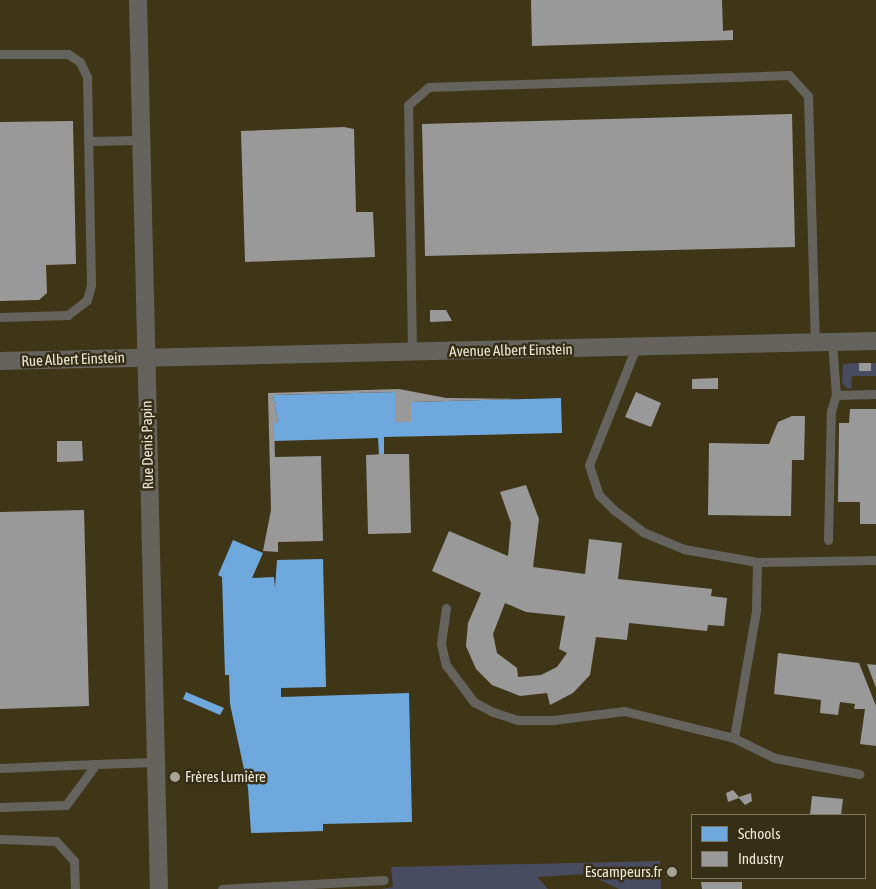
<!DOCTYPE html>
<html>
<head>
<meta charset="utf-8">
<style>
	body { margin:0 }
	#map { position:relative; width:876px; height:889px; overflow:hidden; background:#2e2a1d; font-family:"Asap Condensed",sans-serif }
	div>[style] { position:absolute }
	.built>* { inset:0; background:#3f3618 }
	.green>* { inset:0; background:#494b60 }
	.schools>* { inset:0; background:#6fa8dc }
	.industry>* { inset:0; background:#999 }
	.service>* { height:9px; margin:-4.5px; padding:0 4.5px; transform-origin:4.5px; border-radius:4.5px; background:#64635d }
	.minor>* { height:18px; margin:-9px; padding:0 9px; transform-origin:9px; border-radius:9px; background:#64635d }
	.dots>* { width:14px; height:14px; translate:-50% -50%; box-sizing:border-box; border:2px solid #362e15; border-radius:50% }
	span { translate:-50% -50%; white-space:nowrap; text-align:center; line-height:1.15; -webkit-text-stroke:5px #362e15; paint-order:stroke }
	.street-label { font-size:15px; color:#eae6d6 }
	.poi-label { font-size:15px; color:#eae6d6 }
	.left { translate:0 -50%; text-align:left }
	.right { translate:-100% -50%; text-align:right }
	.legend { position:absolute; left:691px; top:814px; width:175px; height:65px; box-sizing:border-box; background:#362e15; border:1px solid #7e7862; margin:0; padding:6px 9px; list-style:none; font-size:15px; color:#eae6d6 }
	.legend li { display:flex; align-items:center; gap:10px; height:25px }
	.legend b { width:25px; border:1px solid #7e7862 }
</style>
</head>
<body>
<div id="map">
	<div class="built">
		<div style="clip-path:polygon(evenodd,0 0,876px 0,876px 889px,0 889px,0 0,692px 815px,865px 815px,865px 878px,692px 878px,692px 815px)"></div>
	</div>
	<div class="green">
		<div style="clip-path:polygon(859px 363px,859px 371px,871px 371px,871px 363px,876px 363px,876px 376px,852px 376px,851px 389px,847px 388px,842px 383px,843px 364px)"></div>
		<div style="clip-path:polygon(660px 861px,661px 889px,619px 889px,587px 874px,537px 877px,548px 889px,381px 889px,393px 887px,391px 867px)"></div>
	</div>
	<div class="schools">
		<div style="clip-path:polygon(395px 392px,395px 422px,411px 422px,411px 402px,561px 398px,562px 433px,384px 437px,384px 454px,379px 455px,378px 438px,274px 441px,274px 423px,278px 423px,273px 395px)"></div>
		<div style="clip-path:polygon(233px 540px,263px 553px,252px 578px,274px 577px,275px 588px,277px 560px,323px 559px,326px 687px,281px 688px,281px 697px,409px 693px,412px 822px,323px 824px,323px 831px,251px 833px,248px 788px,230px 704px,229px 675px,225px 675px,222px 577px,218px 575px)"></div>
		<div style="clip-path:polygon(186px 692px,224px 708px,220px 715px,183px 699px)"></div>
	</div>
	<div class="industry">
		<div style="clip-path:polygon(531px 0,722px 0,723px 31px,733px 30px,733px 40px,532px 46px)"></div>
		<div style="clip-path:polygon(792px 114px,795px 247px,425px 256px,422px 124px)"></div>
		<div style="clip-path:polygon(73px 121px,76px 264px,46px 265px,47px 293px,39px 300px,0 301px,0 122px)"></div>
		<div style="clip-path:polygon(344px 127px,354px 129px,356px 212px,373px 212px,375px 257px,245px 262px,241px 131px)"></div>
		<div style="clip-path:polygon(430px 310px,446px 310px,452px 321px,430px 322px)"></div>
		<div style="clip-path:polygon(859px 363px,871px 363px,871px 371px,859px 371px)"></div>
		<div style="clip-path:polygon(718px 378px,718px 389px,692px 389px,692px 379px)"></div>
		<div style="clip-path:polygon(399px 389px,446px 398px,520px 399px,411px 402px,411px 422px,395px 422px,395px 392px,273px 395px,278px 423px,274px 423px,275px 457px,321px 456px,323px 541px,278px 542px,278px 552px,263px 551px,271px 510px,268px 393px)"></div>
		<div style="clip-path:polygon(636px 392px,661px 403px,651px 427px,625px 417px)"></div>
		<div style="clip-path:polygon(850px 409px,876px 409px,876px 524px,860px 524px,860px 502px,838px 502px,839px 423px,849px 423px)"></div>
		<div style="clip-path:polygon(792px 416px,805px 416px,804px 460px,792px 460px,791px 516px,708px 515px,709px 443px,769px 444px,778px 422px)"></div>
		<div style="clip-path:polygon(57px 441px,82px 441px,83px 461px,57px 462px)"></div>
		<div style="clip-path:polygon(384px 454px,409px 454px,411px 533px,368px 534px,366px 455px)"></div>
		<div style="clip-path:polygon(evenodd,526px 485px,539px 519px,533px 567px,585px 574px,589px 539px,622px 543px,618px 579px,712px 589px,711px 596px,727px 598px,724px 626px,708px 625px,707px 631px,629px 623px,627px 640px,596px 637px,590px 675px,573px 693px,550px 705px,547px 693px,520px 696px,492px 685px,476px 669px,466px 646px,468px 623px,481px 593px,432px 571px,449px 531px,508px 556px,511px 523px,500px 492px,526px 485px,505px 603px,526px 612px,565px 616px,559px 649px,567px 653px,557px 667px,541px 675px,518px 677px,517px 668px,497px 653px,493px 634px,505px 603px)"></div>
		<div style="clip-path:polygon(84px 510px,89px 706px,0 709px,0 512px)"></div>
		<div style="clip-path:polygon(778px 653px,859px 663px,876px 706px,876px 746px,860px 744px,865px 709px,854px 709px,855px 704px,840px 702px,838px 715px,820px 713px,821px 700px,774px 694px)"></div>
		<div style="clip-path:polygon(867px 664px,876px 665px,876px 688px)"></div>
		<div style="clip-path:polygon(733px 790px,739px 797px,751px 793px,752px 801px,745px 805px,739px 798px,728px 802px,726px 793px)"></div>
		<div style="clip-path:polygon(812px 796px,843px 799px,841px 815px,810px 815px)"></div>
		<div style="clip-path:polygon(666px 868px,677px 868px,678px 876px,666px 877px)"></div>
		<div style="clip-path:polygon(701px 882px,742px 882px,742px 889px,702px 889px)"></div>
	</div>
	<div class="service">
		<div style="left:0;top:54px;width:68px"></div>
		<div style="left:68px;top:54px;width:14px;rotate:34deg"></div>
		<div style="left:80px;top:62px;width:17px;rotate:65deg"></div>
		<div style="left:87px;top:77px;width:208px;rotate:88.9deg"></div>
		<div style="left:91px;top:285px;width:16px;rotate:105deg"></div>
		<div style="left:87px;top:300px;width:24px;rotate:142deg"></div>
		<div style="left:68px;top:315px;width:68px;rotate:178.3deg"></div>
		<div style="left:90px;top:141px;width:50px;rotate:-1.1deg"></div>
		<div style="left:832px;top:342px;width:53px;rotate:85.7deg"></div>
		<div style="left:836px;top:395px;width:40px;rotate:-1.4deg"></div>
		<div style="left:636px;top:347px;width:127px;rotate:111.7deg"></div>
		<div style="left:589px;top:465px;width:32px;rotate:72deg"></div>
		<div style="left:599px;top:495px;width:21px;rotate:45deg"></div>
		<div style="left:614px;top:510px;width:36px;rotate:37deg"></div>
		<div style="left:643px;top:532px;width:44px;rotate:22.5deg"></div>
		<div style="left:684px;top:549px;width:74px;rotate:10.1deg"></div>
		<div style="left:757px;top:562px;width:119px;rotate:-1deg"></div>
		<div style="left:412px;top:352px;width:247px;rotate:-90.9deg"></div>
		<div style="left:408px;top:105px;width:28px;rotate:-41deg"></div>
		<div style="left:429px;top:87px;width:360px;rotate:-1.9deg"></div>
		<div style="left:789px;top:75px;width:28px;rotate:48deg"></div>
		<div style="left:808px;top:96px;width:246px;rotate:88.4deg"></div>
		<div style="left:828px;top:540px;width:129px;rotate:-88.7deg"></div>
		<div style="left:831px;top:411px;width:17px;rotate:-73deg"></div>
		<div style="left:446px;top:608px;width:36px;rotate:98deg"></div>
		<div style="left:441px;top:644px;width:22px;rotate:77deg"></div>
		<div style="left:446px;top:665px;width:46px;rotate:52.9deg"></div>
		<div style="left:474px;top:702px;width:21px;rotate:28deg"></div>
		<div style="left:493px;top:712px;width:26px;rotate:18deg"></div>
		<div style="left:518px;top:720px;width:35px"></div>
		<div style="left:553px;top:720px;width:72px;rotate:-7.2deg"></div>
		<div style="left:624px;top:711px;width:113px;rotate:13.8deg"></div>
		<div style="left:734px;top:738px;width:130px;rotate:-80.2deg"></div>
		<div style="left:756px;top:610px;width:48px;rotate:-88.8deg"></div>
		<div style="left:734px;top:738px;width:46px;rotate:26deg"></div>
		<div style="left:775px;top:758px;width:86px;rotate:10.7deg"></div>
		<div style="left:96px;top:764px;width:60px;rotate:-1.9deg"></div>
		<div style="left:0;top:768px;width:96px;rotate:-2.4deg"></div>
		<div style="left:96px;top:764px;width:51px;rotate:126.2deg"></div>
		<div style="left:66px;top:805px;width:66px;rotate:178.3deg"></div>
		<div style="left:0;top:839px;width:56px;rotate:2deg"></div>
		<div style="left:56px;top:841px;width:27px;rotate:48deg"></div>
		<div style="left:74px;top:861px;width:28px;rotate:88deg"></div>
		<div style="left:222px;top:889px;width:162px;rotate:-3.2deg"></div>
	</div>
	<div class="minor">
		<div style="left:138px;top:0;width:889px;rotate:88.65deg"></div>
		<div style="left:0;top:361px;width:876px;rotate:-1.31deg"></div>
	</div>
	<div class="dots">
		<div style="left:175px;top:777px;background:#a8a495"></div>
		<div style="left:672px;top:872px;background:#a8a495"></div>
	</div>
	<div class="street-label">
		<span style="left:511px;top:350px;rotate:-1deg">Avenue Albert Einstein</span>
		<span style="left:73px;top:359px;rotate:-2deg">Rue Albert Einstein</span>
		<span style="left:147px;top:445px;rotate:-91deg">Rue Denis Papin</span>
	</div>
	<div class="poi-label">
		<span class="left" style="left:185px;top:777px">Frères Lumière</span>
		<span class="right" style="left:662px;top:872px">Escampeurs.fr</span>
	</div>
	<ul class="legend">
	<li><b style="height:14px;background:#6fa8dc"></b>Schools</li>
	<li><b style="height:14px;background:#999"></b>Industry</li>
	</ul>
</div>
</body>
</html>
